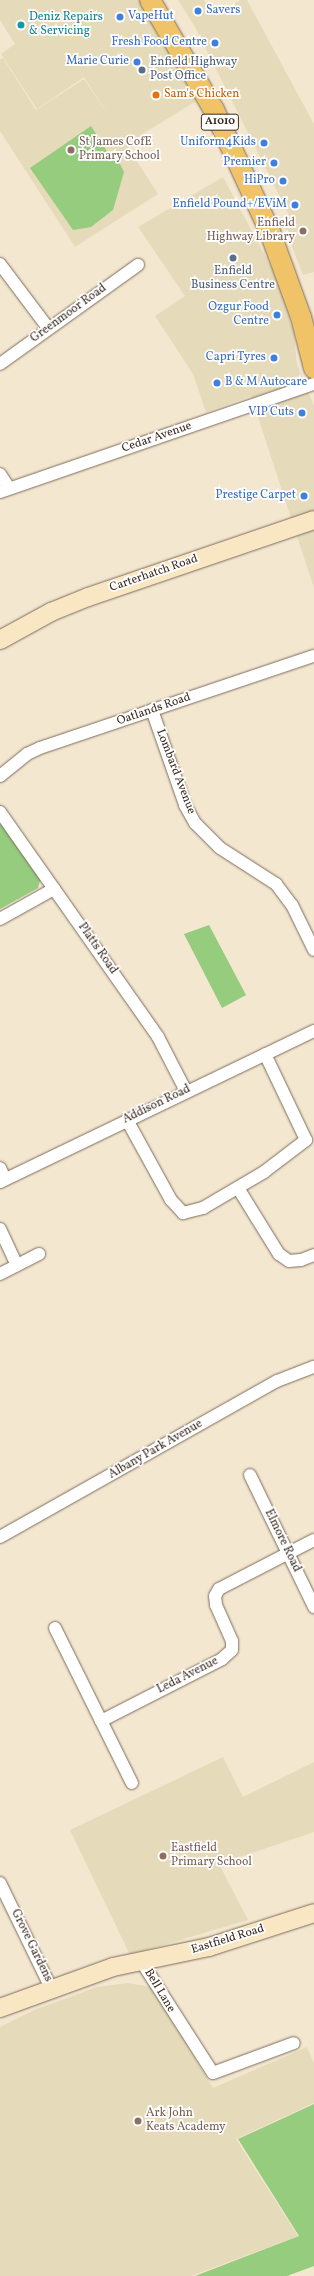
<!DOCTYPE html>
<html>
<head>
<meta charset="utf-8">
<style>
	body { margin:0 }
	#map { position:relative; width:314px; height:2276px; overflow:hidden; background:#f4e7d0; font-family:Vollkorn,serif }
	div>[style] { position:absolute }
	.built>* { inset:0; background:#e5dbba }
	.green>* { inset:0; background:#95cc7e }
	.roads { filter:drop-shadow(0 0 1px #7c6c5c) drop-shadow(0 0 1px #7c6c5c) }
	.street>* { height:12px; margin:-6px; padding:0 6px; transform-origin:6px; border-radius:6px; background:#fff }
	.secondary>* { height:18px; margin:-9px; padding:0 9px; transform-origin:9px; border-radius:9px; background:#f9e7c3 }
	.primary>* { height:20px; margin:-10px; padding:0 10px; transform-origin:10px; border-radius:10px; background:#f1c369 }
	.dots>* { width:11px; height:11px; translate:-50% -50%; box-sizing:border-box; border:2px solid #fff; border-radius:50% }
	span { translate:-50% -50%; white-space:nowrap; text-align:center; line-height:1.15; -webkit-text-stroke:3.5px #fff; paint-order:stroke }
	.shield-label span { padding:1px 3px; background:#fff; border:1px solid; border-radius:3px; -webkit-text-stroke-width:0 }
	.shield-label { font-size:11px; color:#3b2a1e; font-weight:700 }
	.shop-label { font-size:12px; color:#366cbe }
	.left { translate:0 -50%; text-align:left }
	.right { translate:-100% -50%; text-align:right }
	.culture-label { font-size:12px; color:#0d838f }
	.service-label { font-size:12px; color:#4e5e75 }
	.food-label { font-size:12px; color:#c56008 }
	.education-label { font-size:12px; color:#785e54 }
	.street-label { font-size:12px; color:#3b2a1e }
</style>
</head>
<body>
<div id="map">
	<div class="built">
		<div style="clip-path:polygon(0 0,140px 0,198px 100px,126px 144px,158px 194px,75px 247px,0 131px,0 59px,3px 58px,36px 110px,84px 79px,110px 118px,84px 77px,37px 109px,1px 54px,15px 44px,0 20px)"></div>
		<div style="clip-path:polygon(178px 0,204px 0,212px 15px,241px 0,247px 0,314px 124px,314px 272px,303px 275px,282px 221px,290px 217px,195px 27px)"></div>
		<div style="clip-path:polygon(223px 177px,279px 282px,294px 335px,297px 364px,314px 406px,314px 588px,251px 396px,206px 412px,193px 374px,155px 316px,185px 296px,138px 227px)"></div>
		<div style="clip-path:polygon(223px 1757px,243px 1797px,314px 1762px,314px 1832px,219px 1864px,248px 1920px,130px 1955px,70px 1830px)"></div>
		<div style="clip-path:polygon(127px 1983px,152px 1987px,213px 2088px,307px 2047px,314px 2063px,314px 2103px,236px 2139px,298px 2236px,191px 2276px,0 2276px,0 2027px,34px 2010px,97px 1987px)"></div>
	</div>
	<div class="green">
		<div style="clip-path:polygon(91px 126px,108px 153px,118px 160px,124px 172px,113px 210px,91px 227px,73px 230px,30px 168px)"></div>
		<div style="clip-path:polygon(0 813px,41px 877px,38px 888px,0 909px)"></div>
		<div style="clip-path:polygon(209px 925px,246px 995px,222px 1008px,184px 934px)"></div>
		<div style="clip-path:polygon(314px 2104px,314px 2266px,287px 2276px,195px 2276px,299px 2236px,238px 2139px)"></div>
	</div>
	<div class="roads">
		<div class="street">
			<div style="left:0;top:264px;width:80px;rotate:53.1deg"></div>
			<div style="left:0;top:364px;width:170px;rotate:-35.7deg"></div>
			<div style="left:0;top:474px;width:17px;rotate:57deg"></div>
			<div style="left:0;top:492px;width:332px;rotate:-19deg"></div>
			<div style="left:152px;top:710px;width:101px;rotate:70.8deg"></div>
			<div style="left:185px;top:805px;width:21px;rotate:61deg"></div>
			<div style="left:195px;top:823px;width:35px;rotate:45deg"></div>
			<div style="left:220px;top:848px;width:67px;rotate:32.7deg"></div>
			<div style="left:276px;top:884px;width:26px;rotate:53deg"></div>
			<div style="left:292px;top:905px;width:50px;rotate:63.9deg"></div>
			<div style="left:0;top:776px;width:35px;rotate:-39deg"></div>
			<div style="left:27px;top:754px;width:14px;rotate:-25deg"></div>
			<div style="left:40px;top:748px;width:289px;rotate:-18.6deg"></div>
			<div style="left:0;top:812px;width:275px;rotate:54.9deg"></div>
			<div style="left:158px;top:1037px;width:61px;rotate:62.6deg"></div>
			<div style="left:0;top:919px;width:62px;rotate:-29.1deg"></div>
			<div style="left:127px;top:1120px;width:91px;rotate:61.2deg"></div>
			<div style="left:171px;top:1200px;width:18px;rotate:47deg"></div>
			<div style="left:183px;top:1213px;width:21px;rotate:-14deg"></div>
			<div style="left:203px;top:1208px;width:71px;rotate:-30.5deg"></div>
			<div style="left:264px;top:1172px;width:53px;rotate:-37.3deg"></div>
			<div style="left:306px;top:1140px;width:95px;rotate:-115.5deg"></div>
			<div style="left:0;top:1168px;width:12px;rotate:66deg"></div>
			<div style="left:0;top:1182px;width:348px;rotate:-25.7deg"></div>
			<div style="left:238px;top:1188px;width:78px;rotate:58.2deg"></div>
			<div style="left:279px;top:1254px;width:12px;rotate:35deg"></div>
			<div style="left:289px;top:1261px;width:12px;rotate:-5deg"></div>
			<div style="left:301px;top:1260px;width:14px;rotate:-21deg"></div>
			<div style="left:0;top:1229px;width:40px;rotate:65deg"></div>
			<div style="left:0;top:1274px;width:44px;rotate:-27.1deg"></div>
			<div style="left:250px;top:1475px;width:147px;rotate:64.1deg"></div>
			<div style="left:0;top:1537px;width:318px;rotate:-29.4deg"></div>
			<div style="left:277px;top:1381px;width:40px;rotate:-21deg"></div>
			<div style="left:55px;top:1628px;width:173px;rotate:63.6deg"></div>
			<div style="left:101px;top:1721px;width:136px;rotate:-27.1deg"></div>
			<div style="left:222px;top:1659px;width:13px;rotate:-42deg"></div>
			<div style="left:232px;top:1650px;width:9px;rotate:-90deg"></div>
			<div style="left:232px;top:1641px;width:39px;rotate:-114deg"></div>
			<div style="left:216px;top:1605px;width:9px;rotate:-96deg"></div>
			<div style="left:215px;top:1596px;width:8px;rotate:-60deg"></div>
			<div style="left:219px;top:1589px;width:107px;rotate:-27.3deg"></div>
			<div style="left:0;top:1883px;width:117px;rotate:64.1deg"></div>
			<div style="left:141px;top:1961px;width:133px;rotate:57.3deg"></div>
			<div style="left:213px;top:2073px;width:86px;rotate:-20.3deg"></div>
		</div>
		<div class="secondary">
			<div style="left:0;top:640px;width:58px;rotate:-28.8deg"></div>
			<div style="left:51px;top:612px;width:40px;rotate:-22deg"></div>
			<div style="left:88px;top:597px;width:239px;rotate:-18.8deg"></div>
			<div style="left:0;top:2008px;width:120px;rotate:-19.9deg"></div>
			<div style="left:113px;top:1967px;width:98px;rotate:-11.8deg"></div>
			<div style="left:209px;top:1947px;width:110px;rotate:-17.9deg"></div>
		</div>
		<div class="primary">
			<div style="left:150px;top:0;width:127px;rotate:59.8deg"></div>
			<div style="left:214px;top:110px;width:134px;rotate:65.3deg"></div>
			<div style="left:270px;top:232px;width:90px;rotate:70deg"></div>
			<div style="left:301px;top:317px;width:53px;rotate:75.7deg"></div>
		</div>
	</div>
	<div class="dots">
		<div style="left:198px;top:11px;background:#3f7fe0"></div>
		<div style="left:120px;top:17px;background:#3f7fe0"></div>
		<div style="left:21px;top:25px;background:#0f9aa8"></div>
		<div style="left:215px;top:43px;background:#3f7fe0"></div>
		<div style="left:137px;top:62px;background:#3f7fe0"></div>
		<div style="left:142px;top:70px;background:#5c6f8a"></div>
		<div style="left:156px;top:95px;background:#e8710a"></div>
		<div style="left:264px;top:143px;background:#3f7fe0"></div>
		<div style="left:71px;top:150px;background:#8d6e63"></div>
		<div style="left:274px;top:163px;background:#3f7fe0"></div>
		<div style="left:283px;top:181px;background:#3f7fe0"></div>
		<div style="left:295px;top:205px;background:#3f7fe0"></div>
		<div style="left:303px;top:231px;background:#8d6e63"></div>
		<div style="left:233px;top:258px;background:#5c6f8a"></div>
		<div style="left:277px;top:315px;background:#3f7fe0"></div>
		<div style="left:274px;top:358px;background:#3f7fe0"></div>
		<div style="left:217px;top:383px;background:#3f7fe0"></div>
		<div style="left:302px;top:413px;background:#3f7fe0"></div>
		<div style="left:304px;top:496px;background:#3f7fe0"></div>
		<div style="left:163px;top:1856px;background:#8d6e63"></div>
		<div style="left:138px;top:2121px;background:#8d6e63"></div>
	</div>
	<div class="shield-label">
		<span style="left:220px;top:122px">A1010</span>
	</div>
	<div class="shop-label">
		<span class="left" style="left:206px;top:11px">Savers</span>
		<span class="left" style="left:128px;top:17px">VapeHut</span>
		<span class="right" style="left:207px;top:43px">Fresh Food Centre</span>
		<span class="right" style="left:129px;top:62px">Marie Curie</span>
		<span class="right" style="left:256px;top:143px">Uniform4Kids</span>
		<span class="right" style="left:266px;top:163px">Premier</span>
		<span class="right" style="left:275px;top:181px">HiPro</span>
		<span class="right" style="left:287px;top:205px">Enfield Pound+/EViM</span>
		<span class="right" style="left:269px;top:315px">Ozgur Food<br>Centre</span>
		<span class="right" style="left:266px;top:358px">Capri Tyres</span>
		<span class="left" style="left:225px;top:383px">B &amp; M Autocare</span>
		<span class="right" style="left:294px;top:413px">VIP Cuts</span>
		<span class="right" style="left:296px;top:496px">Prestige Carpet</span>
	</div>
	<div class="culture-label">
		<span class="left" style="left:29px;top:25px">Deniz Repairs<br>&amp; Servicing</span>
	</div>
	<div class="service-label">
		<span class="left" style="left:150px;top:70px">Enfield Highway<br>Post Office</span>
		<span style="left:233px;top:279px">Enfield<br>Business Centre</span>
	</div>
	<div class="food-label">
		<span class="left" style="left:164px;top:95px">Sam's Chicken</span>
	</div>
	<div class="education-label">
		<span class="left" style="left:79px;top:150px">St James CofE<br>Primary School</span>
		<span class="right" style="left:295px;top:231px">Enfield<br>Highway Library</span>
		<span class="left" style="left:171px;top:1856px">Eastfield<br>Primary School</span>
		<span class="left" style="left:146px;top:2121px">Ark John<br>Keats Academy</span>
	</div>
	<div class="street-label">
		<span style="left:69px;top:314px;rotate:-36deg">Greenmoor Road</span>
		<span style="left:157px;top:438px;rotate:-19deg">Cedar Avenue</span>
		<span style="left:154px;top:574px;rotate:-19deg">Carterhatch Road</span>
		<span style="left:154px;top:710px;rotate:-19deg">Oatlands Road</span>
		<span style="left:175px;top:772px;rotate:69deg">Lombard Avenue</span>
		<span style="left:97px;top:949px;rotate:55deg">Platts Road</span>
		<span style="left:157px;top:1105px;rotate:-26deg">Addison Road</span>
		<span style="left:156px;top:1450px;rotate:-30deg">Albany Park Avenue</span>
		<span style="left:282px;top:1541px;rotate:64deg">Elmore Road</span>
		<span style="left:188px;top:1676px;rotate:-27deg">Leda Avenue</span>
		<span style="left:228px;top:1940px;rotate:-17deg">Eastfield Road</span>
		<span style="left:31px;top:1946px;rotate:64deg">Grove Gardens</span>
		<span style="left:159px;top:1991px;rotate:59deg">Bell Lane</span>
	</div>
</div>
</body>
</html>
